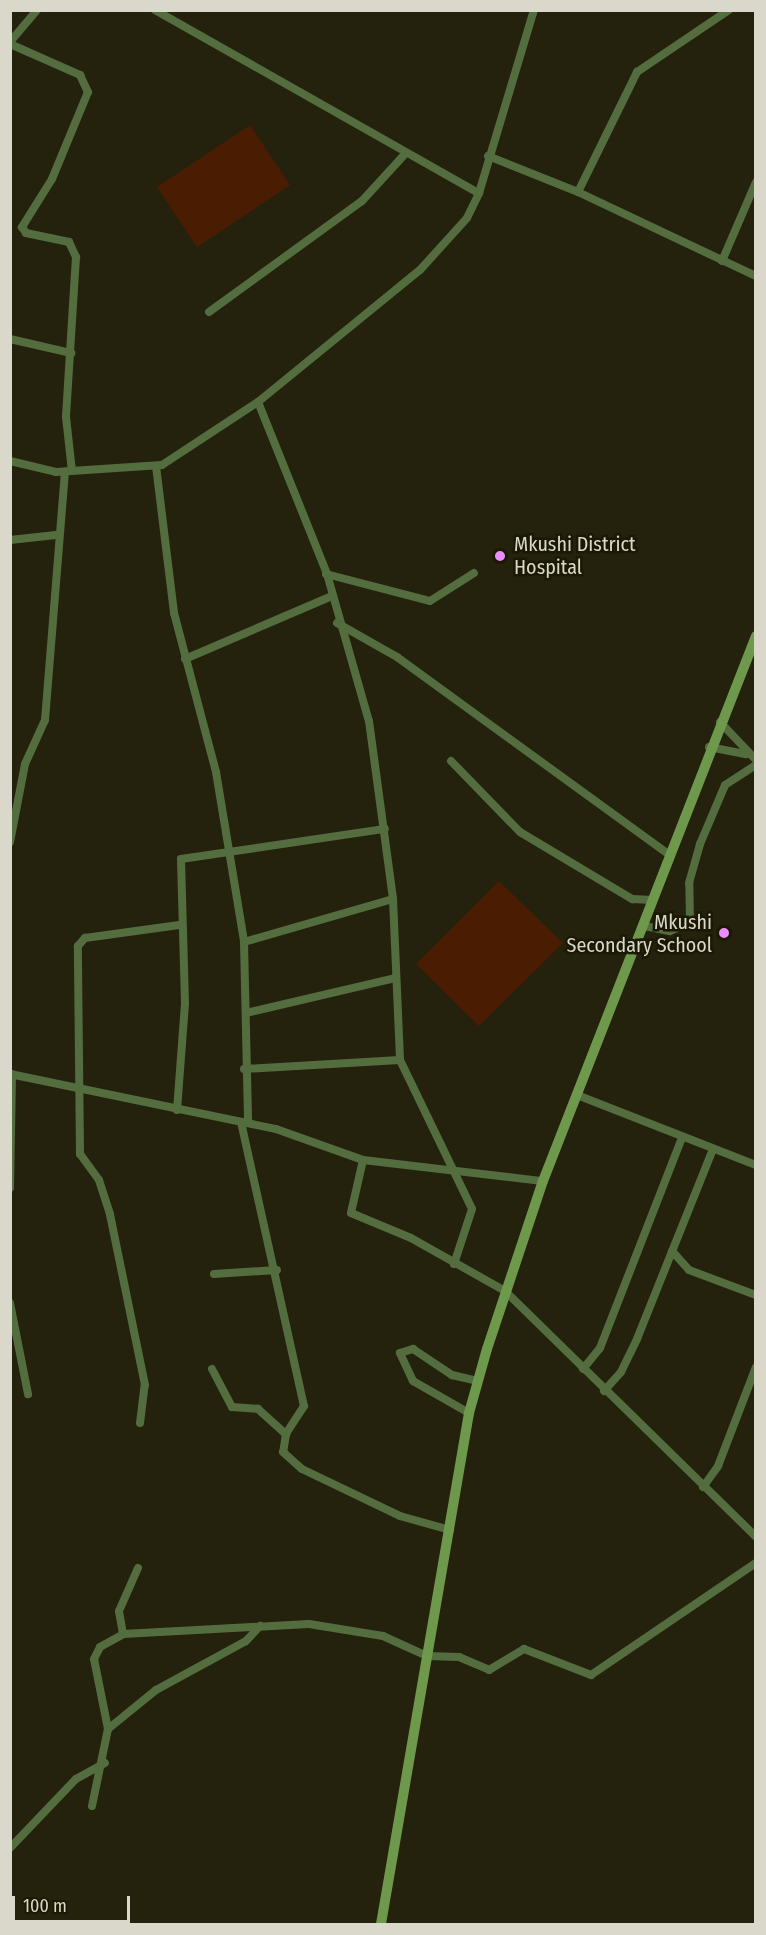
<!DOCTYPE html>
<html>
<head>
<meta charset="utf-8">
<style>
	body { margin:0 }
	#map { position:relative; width:766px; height:1935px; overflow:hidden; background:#24220d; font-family:"Fira Sans Condensed",sans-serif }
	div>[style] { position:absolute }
	.green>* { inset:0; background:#4a1d03 }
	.street>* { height:8px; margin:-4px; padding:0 4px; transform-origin:4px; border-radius:4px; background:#536d3f }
	.secondary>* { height:10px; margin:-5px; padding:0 5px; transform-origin:5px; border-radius:5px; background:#6e994d }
	.dots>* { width:16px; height:16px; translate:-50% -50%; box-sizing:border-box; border:3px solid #1b1904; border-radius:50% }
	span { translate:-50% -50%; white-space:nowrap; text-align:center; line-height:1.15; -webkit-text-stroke:5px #1b1904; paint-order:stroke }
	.poi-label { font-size:20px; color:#d9d8cb }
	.left { translate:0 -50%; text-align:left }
	.right { translate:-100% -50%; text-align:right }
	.frame { position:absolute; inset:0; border:12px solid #d9d8cb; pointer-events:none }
	.scale { position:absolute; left:12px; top:1896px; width:118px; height:27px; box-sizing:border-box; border:3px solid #d9d8cb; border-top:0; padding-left:8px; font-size:18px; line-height:21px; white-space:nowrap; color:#d9d8cb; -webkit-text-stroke:4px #1b1904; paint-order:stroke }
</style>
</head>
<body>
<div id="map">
	<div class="green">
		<div style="clip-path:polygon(250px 125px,290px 185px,197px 247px,157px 187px)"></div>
		<div style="clip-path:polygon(499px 881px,563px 943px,479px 1026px,416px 964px)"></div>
	</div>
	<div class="street">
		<div style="left:155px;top:10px;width:372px;rotate:29.5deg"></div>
		<div style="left:10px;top:42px;width:42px;rotate:-49.8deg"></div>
		<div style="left:10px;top:44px;width:77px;rotate:23.9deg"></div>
		<div style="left:80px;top:75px;width:19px;rotate:65deg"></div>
		<div style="left:88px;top:92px;width:94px;rotate:112.5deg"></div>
		<div style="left:52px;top:179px;width:57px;rotate:122deg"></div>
		<div style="left:22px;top:227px;width:7px;rotate:56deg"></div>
		<div style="left:26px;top:233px;width:44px;rotate:11.8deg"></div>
		<div style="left:69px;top:242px;width:17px;rotate:65deg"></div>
		<div style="left:76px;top:257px;width:160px;rotate:93.6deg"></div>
		<div style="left:66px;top:417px;width:54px;rotate:83.7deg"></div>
		<div style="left:488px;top:156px;width:97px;rotate:21.8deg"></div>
		<div style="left:578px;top:192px;width:197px;rotate:25.3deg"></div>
		<div style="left:578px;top:192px;width:134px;rotate:-63.8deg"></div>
		<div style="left:637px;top:72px;width:111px;rotate:-34deg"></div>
		<div style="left:722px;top:261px;width:86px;rotate:-66.7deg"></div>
		<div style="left:209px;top:312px;width:189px;rotate:-36deg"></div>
		<div style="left:362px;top:201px;width:65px;rotate:-47.5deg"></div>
		<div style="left:10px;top:339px;width:63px;rotate:12.9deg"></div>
		<div style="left:258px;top:402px;width:185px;rotate:68.1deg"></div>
		<div style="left:327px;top:574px;width:153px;rotate:74.1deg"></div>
		<div style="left:369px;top:721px;width:180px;rotate:82.3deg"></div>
		<div style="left:393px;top:899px;width:161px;rotate:87.5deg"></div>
		<div style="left:400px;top:1060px;width:165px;rotate:64.2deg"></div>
		<div style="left:472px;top:1209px;width:58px;rotate:108.1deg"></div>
		<div style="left:10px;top:461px;width:47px;rotate:13.4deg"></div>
		<div style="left:56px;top:472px;width:106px;rotate:-3.8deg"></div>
		<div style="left:162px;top:465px;width:115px;rotate:-33.3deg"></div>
		<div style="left:258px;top:402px;width:209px;rotate:-39.2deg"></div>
		<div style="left:420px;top:270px;width:70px;rotate:-47.9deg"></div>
		<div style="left:467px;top:218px;width:28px;rotate:-64deg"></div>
		<div style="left:479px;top:193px;width:191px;rotate:-73.3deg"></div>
		<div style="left:156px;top:466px;width:148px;rotate:83deg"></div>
		<div style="left:174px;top:613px;width:164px;rotate:75.2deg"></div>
		<div style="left:216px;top:772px;width:172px;rotate:80.6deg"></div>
		<div style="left:244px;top:942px;width:181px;rotate:88.7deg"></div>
		<div style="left:10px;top:540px;width:46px;rotate:-6.2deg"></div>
		<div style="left:326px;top:574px;width:107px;rotate:14.6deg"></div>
		<div style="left:430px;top:601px;width:52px;rotate:-32.5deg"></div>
		<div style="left:337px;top:623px;width:69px;rotate:29.5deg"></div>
		<div style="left:397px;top:657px;width:337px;rotate:36deg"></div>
		<div style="left:185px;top:659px;width:158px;rotate:-23.2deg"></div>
		<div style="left:720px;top:722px;width:52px;rotate:46.5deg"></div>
		<div style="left:709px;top:747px;width:38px;rotate:11deg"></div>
		<div style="left:451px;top:761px;width:99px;rotate:45.8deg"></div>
		<div style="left:520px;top:832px;width:131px;rotate:30.9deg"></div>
		<div style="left:632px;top:899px;width:21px;rotate:3deg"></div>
		<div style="left:10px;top:842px;width:79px;rotate:-79.1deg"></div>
		<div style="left:25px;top:764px;width:48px;rotate:-65.6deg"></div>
		<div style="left:45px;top:720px;width:249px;rotate:-85.4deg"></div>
		<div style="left:644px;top:926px;width:26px;rotate:11deg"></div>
		<div style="left:670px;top:931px;width:22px;rotate:-24deg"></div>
		<div style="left:690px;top:922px;width:39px;rotate:-91deg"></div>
		<div style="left:689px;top:883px;width:41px;rotate:-74.2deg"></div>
		<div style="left:700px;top:844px;width:64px;rotate:-67deg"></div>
		<div style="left:725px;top:785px;width:37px;rotate:-33deg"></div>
		<div style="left:244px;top:942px;width:155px;rotate:-16.1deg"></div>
		<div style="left:246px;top:1013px;width:153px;rotate:-13.2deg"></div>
		<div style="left:244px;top:1069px;width:156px;rotate:-3.3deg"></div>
		<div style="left:10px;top:1074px;width:272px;rotate:11.7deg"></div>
		<div style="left:276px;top:1129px;width:92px;rotate:19.6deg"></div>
		<div style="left:363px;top:1160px;width:181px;rotate:6.7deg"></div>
		<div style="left:577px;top:1095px;width:192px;rotate:21.4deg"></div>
		<div style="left:177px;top:1110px;width:107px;rotate:-85.7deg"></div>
		<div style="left:185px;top:1003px;width:144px;rotate:-91.6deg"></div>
		<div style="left:181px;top:859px;width:206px;rotate:-8.4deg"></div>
		<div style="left:241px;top:1122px;width:291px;rotate:77.5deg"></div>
		<div style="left:304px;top:1406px;width:33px;rotate:123deg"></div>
		<div style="left:286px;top:1434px;width:18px;rotate:99deg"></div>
		<div style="left:283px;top:1452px;width:25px;rotate:42deg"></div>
		<div style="left:302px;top:1469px;width:109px;rotate:25.6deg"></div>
		<div style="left:400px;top:1516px;width:52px;rotate:15.6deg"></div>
		<div style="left:363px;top:1160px;width:54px;rotate:102.8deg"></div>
		<div style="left:351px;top:1213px;width:65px;rotate:22.6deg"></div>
		<div style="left:411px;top:1238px;width:108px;rotate:29.4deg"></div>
		<div style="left:505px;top:1291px;width:351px;rotate:44.4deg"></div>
		<div style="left:10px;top:1188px;width:114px;rotate:-89deg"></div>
		<div style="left:672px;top:1251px;width:25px;rotate:48deg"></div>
		<div style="left:689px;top:1270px;width:72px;rotate:20.5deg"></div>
		<div style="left:214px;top:1274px;width:63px;rotate:-3.6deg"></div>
		<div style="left:10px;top:1303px;width:93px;rotate:78.8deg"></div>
		<div style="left:212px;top:1369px;width:43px;rotate:62.2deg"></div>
		<div style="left:232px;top:1407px;width:26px;rotate:4deg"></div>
		<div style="left:258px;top:1409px;width:38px;rotate:42deg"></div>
		<div style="left:583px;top:1369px;width:27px;rotate:-51deg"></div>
		<div style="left:600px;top:1348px;width:225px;rotate:-68.7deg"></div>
		<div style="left:604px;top:1391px;width:25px;rotate:-48deg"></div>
		<div style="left:621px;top:1372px;width:37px;rotate:-64deg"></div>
		<div style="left:637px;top:1339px;width:205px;rotate:-68.2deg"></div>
		<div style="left:469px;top:1413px;width:64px;rotate:-150.3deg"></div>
		<div style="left:413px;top:1381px;width:31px;rotate:-115deg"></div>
		<div style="left:400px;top:1353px;width:14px;rotate:-17deg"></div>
		<div style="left:413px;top:1349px;width:47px;rotate:33.7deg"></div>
		<div style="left:452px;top:1375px;width:27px;rotate:13deg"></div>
		<div style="left:140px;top:1423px;width:38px;rotate:-83deg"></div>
		<div style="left:145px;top:1385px;width:175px;rotate:-101.6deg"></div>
		<div style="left:110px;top:1214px;width:36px;rotate:-108deg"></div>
		<div style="left:99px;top:1180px;width:32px;rotate:-126deg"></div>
		<div style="left:80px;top:1154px;width:208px;rotate:-90.6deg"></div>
		<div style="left:78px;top:946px;width:11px;rotate:-49deg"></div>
		<div style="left:85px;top:938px;width:95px;rotate:-7.9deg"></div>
		<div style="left:703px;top:1487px;width:26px;rotate:-54deg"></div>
		<div style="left:718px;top:1466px;width:106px;rotate:-69deg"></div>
		<div style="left:123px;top:1634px;width:23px;rotate:-100deg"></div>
		<div style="left:119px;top:1611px;width:47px;rotate:-66.2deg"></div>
		<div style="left:108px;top:1729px;width:62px;rotate:-39.1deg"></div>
		<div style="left:156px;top:1690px;width:102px;rotate:-28.6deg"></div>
		<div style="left:246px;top:1641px;width:21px;rotate:-47deg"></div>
		<div style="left:92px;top:1806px;width:79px;rotate:-78.3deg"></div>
		<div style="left:108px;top:1729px;width:71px;rotate:-101.3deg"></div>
		<div style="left:94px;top:1659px;width:13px;rotate:-63deg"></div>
		<div style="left:100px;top:1647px;width:26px;rotate:-29deg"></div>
		<div style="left:123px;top:1634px;width:186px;rotate:-3.1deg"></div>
		<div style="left:309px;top:1624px;width:75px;rotate:9.2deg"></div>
		<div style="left:383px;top:1636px;width:48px;rotate:24.4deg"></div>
		<div style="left:427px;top:1656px;width:32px;rotate:2deg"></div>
		<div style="left:459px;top:1657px;width:33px;rotate:23deg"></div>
		<div style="left:489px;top:1670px;width:41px;rotate:-31deg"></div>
		<div style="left:524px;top:1649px;width:72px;rotate:21.2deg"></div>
		<div style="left:591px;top:1675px;width:199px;rotate:-34.2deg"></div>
		<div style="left:10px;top:1848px;width:95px;rotate:-46.3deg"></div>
		<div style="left:76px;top:1779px;width:33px;rotate:-29deg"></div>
	</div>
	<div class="secondary">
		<div style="left:381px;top:1924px;width:519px;rotate:-80.23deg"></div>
		<div style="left:469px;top:1413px;width:66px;rotate:-74.3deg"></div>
		<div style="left:487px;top:1349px;width:177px;rotate:-71.6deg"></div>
		<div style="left:543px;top:1181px;width:585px;rotate:-68.65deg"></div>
	</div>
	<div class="dots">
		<div style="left:500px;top:556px;background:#e98dfe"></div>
		<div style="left:724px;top:933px;background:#e98dfe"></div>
	</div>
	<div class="poi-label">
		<span class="left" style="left:514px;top:556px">Mkushi District<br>Hospital</span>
		<span class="right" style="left:712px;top:934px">Mkushi<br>Secondary School</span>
	</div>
	<div class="frame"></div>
	<div class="scale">100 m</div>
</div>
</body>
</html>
